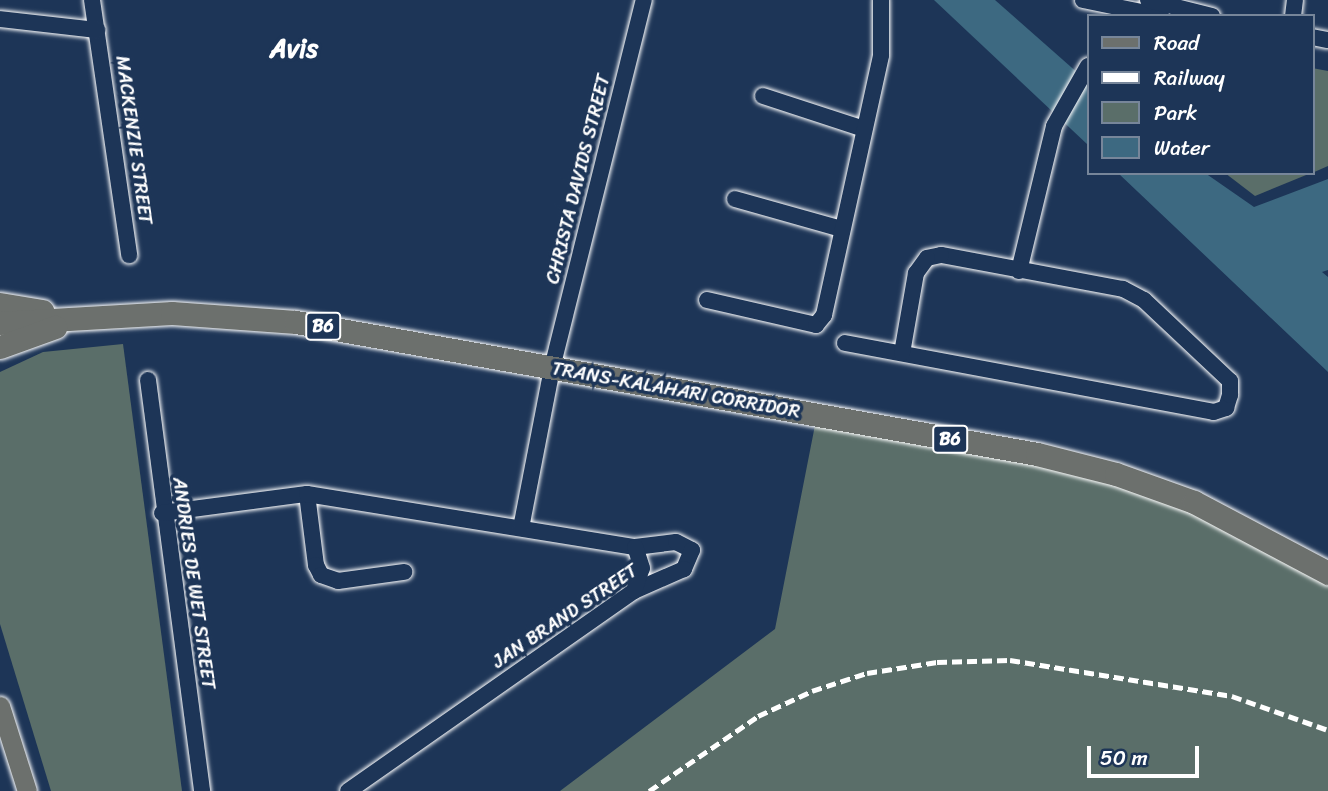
<!DOCTYPE html>
<html>
<head>
<meta charset="utf-8">
<style>
	body { margin:0 }
	#map { position:relative; width:1328px; height:791px; overflow:hidden; background:#1d3557; font-family:Sriracha,sans-serif }
	div>[style] { position:absolute }
	.green>* { inset:0; background:#5a6e69 }
	.water>* { inset:0; background:#3d6981 }
	.roads { filter:drop-shadow(0 0 2px #fff) drop-shadow(0 0 2px #fff) }
	.minor>* { height:16px; margin:-8px; padding:0 8px; transform-origin:8px; border-radius:8px; background:#1d3557 }
	.major>* { height:19px; margin:-9.5px; padding:0 9.5px; transform-origin:9.5px; border-radius:9.5px; background:#6c706d }
	.highway>* { height:23px; margin:-11.5px; padding:0 11.5px; transform-origin:11.5px; border-radius:11.5px; background:#6c706d }
	.rail>* { height:4.5px; margin-top:-2.25px; transform-origin:0; background:repeating-linear-gradient(90deg,#fff 0 10px,transparent 0 15px) }
	span { translate:-50% -50%; white-space:nowrap; text-align:center; line-height:1.15; -webkit-text-stroke:7px #1d3557; paint-order:stroke }
	.shield-label span { padding:2px 5px; background:#1d3557; border:2px solid; border-radius:5px; -webkit-text-stroke-width:0 }
	.shield-label { font-size:18px; color:#fff; font-weight:700 }
	.street-label { font-size:19px; color:#fff }
	.district-label { font-size:26px; color:#fff; font-weight:700 }
	.legend { position:absolute; left:1087px; top:14px; width:228px; height:161px; box-sizing:border-box; background:#1d3557; border:2px solid #77869a; margin:0; padding:9px 12px; list-style:none; font-size:21px; color:#fff }
	.legend li { display:flex; align-items:center; gap:14px; height:35px }
	.legend b { width:35px; border:2px solid #77869a }
	.scale { position:absolute; left:1087px; top:746px; width:112px; height:32px; box-sizing:border-box; border:4px solid #fff; border-top:0; padding-left:9px; font-size:21px; line-height:24px; white-space:nowrap; color:#fff; -webkit-text-stroke:5px #1d3557; paint-order:stroke }
</style>
</head>
<body>
<div id="map">
	<div class="green">
		<div style="clip-path:polygon(1312px 68px,1328px 71px,1328px 166px,1312px 173px)"></div>
		<div style="clip-path:polygon(1225px 173px,1311px 173px,1255px 196px)"></div>
		<div style="clip-path:polygon(123px 344px,182px 791px,51px 791px,0 624px,0 372px,43px 352px)"></div>
		<div style="clip-path:polygon(817px 415px,1116px 474px,1328px 573px,1328px 791px,560px 791px,775px 629px)"></div>
	</div>
	<div class="water">
		<div style="clip-path:polygon(934px 0,995px 0,1088px 82px,1088px 145px)"></div>
		<div style="clip-path:polygon(1118px 173px,1205px 173px,1254px 207px,1328px 179px,1328px 270px,1322px 272px,1328px 277px,1328px 372px)"></div>
	</div>
	<div class="roads">
		<div class="minor">
			<div style="left:92px;top:0;width:258px;rotate:81.7deg"></div>
			<div style="left:1083px;top:0;width:80px;rotate:11.6deg"></div>
			<div style="left:1148px;top:0;width:66px;rotate:14deg"></div>
			<div style="left:1293px;top:16px;width:16px;rotate:-83deg"></div>
			<div style="left:0;top:19px;width:98px;rotate:6.5deg"></div>
			<div style="left:1312px;top:37px;width:16px;rotate:11deg"></div>
			<div style="left:763px;top:96px;width:106px;rotate:18.1deg"></div>
			<div style="left:735px;top:199px;width:111px;rotate:15.7deg"></div>
			<div style="left:1019px;top:271px;width:149px;rotate:-76.4deg"></div>
			<div style="left:1054px;top:126px;width:69px;rotate:-60.5deg"></div>
			<div style="left:707px;top:300px;width:112px;rotate:12.9deg"></div>
			<div style="left:816px;top:325px;width:13px;rotate:-51deg"></div>
			<div style="left:824px;top:315px;width:266px;rotate:-77.6deg"></div>
			<div style="left:881px;top:55px;width:55px;rotate:-90deg"></div>
			<div style="left:845px;top:343px;width:375px;rotate:10.6deg"></div>
			<div style="left:1214px;top:412px;width:13px;rotate:-18deg"></div>
			<div style="left:1226px;top:408px;width:14px;rotate:-73deg"></div>
			<div style="left:1230px;top:395px;width:14px;rotate:-90deg"></div>
			<div style="left:1230px;top:381px;width:118px;rotate:-136.7deg"></div>
			<div style="left:1144px;top:300px;width:24px;rotate:-152deg"></div>
			<div style="left:1123px;top:289px;width:185px;rotate:-169.4deg"></div>
			<div style="left:941px;top:255px;width:14px;rotate:168deg"></div>
			<div style="left:927px;top:258px;width:19px;rotate:126deg"></div>
			<div style="left:916px;top:273px;width:81px;rotate:99.9deg"></div>
			<div style="left:148px;top:380px;width:415px;rotate:82.5deg"></div>
			<div style="left:307px;top:494px;width:72px;rotate:82.8deg"></div>
			<div style="left:316px;top:565px;width:11px;rotate:63deg"></div>
			<div style="left:321px;top:575px;width:18px;rotate:19deg"></div>
			<div style="left:338px;top:581px;width:67px;rotate:-7.8deg"></div>
			<div style="left:162px;top:513px;width:146px;rotate:-7.5deg"></div>
			<div style="left:307px;top:494px;width:332px;rotate:9.2deg"></div>
			<div style="left:635px;top:547px;width:41px;rotate:-7deg"></div>
			<div style="left:676px;top:542px;width:18px;rotate:27deg"></div>
			<div style="left:692px;top:550px;width:21px;rotate:113deg"></div>
			<div style="left:684px;top:569px;width:55px;rotate:156.3deg"></div>
			<div style="left:634px;top:591px;width:349px;rotate:145deg"></div>
			<div style="left:521px;top:528px;width:163px;rotate:-79deg"></div>
			<div style="left:552px;top:368px;width:379px;rotate:-76deg"></div>
			<div style="left:634px;top:591px;width:24px;rotate:-71deg"></div>
			<div style="left:642px;top:568px;width:22px;rotate:-108deg"></div>
		</div>
		<div class="major">
			<div style="left:0;top:706px;width:89px;rotate:72.4deg"></div>
		</div>
		<div class="highway">
			<div style="left:0;top:304px;width:43px;rotate:9.5deg"></div>
			<div style="left:0;top:323px;width:172px;rotate:-3.3deg"></div>
			<div style="left:172px;top:313px;width:124px;rotate:4.2deg"></div>
			<div style="left:296px;top:322px;width:753px;rotate:10.1deg"></div>
			<div style="left:1037px;top:454px;width:81px;rotate:14.2deg"></div>
			<div style="left:1116px;top:474px;width:83px;rotate:19.7deg"></div>
			<div style="left:1194px;top:502px;width:152px;rotate:27.9deg"></div>
			<div style="left:0;top:347px;width:59px;rotate:-20deg"></div>
		</div>
	</div>
	<div class="rail">
		<div style="left:649px;top:791px;width:132px;rotate:-34.5deg"></div>
		<div style="left:758px;top:716px;width:60px;rotate:-24.8deg"></div>
		<div style="left:812px;top:691px;width:58px;rotate:-18.1deg"></div>
		<div style="left:867px;top:673px;width:71px;rotate:-8.9deg"></div>
		<div style="left:937px;top:662px;width:73px;rotate:-1.6deg"></div>
		<div style="left:1010px;top:660px;width:225px;rotate:9.2deg"></div>
		<div style="left:1232px;top:696px;width:102px;rotate:19.5deg"></div>
	</div>
	<div class="shield-label">
		<span style="left:323px;top:326px">B6</span>
		<span style="left:950px;top:439px">B6</span>
	</div>
	<div class="street-label">
		<span style="left:134px;top:140px;rotate:82deg">MACKENZIE STREET</span>
		<span style="left:578px;top:179px;rotate:-76deg">CHRISTA DAVIDS STREET</span>
		<span style="left:676px;top:390px;rotate:10deg">TRANS-KALAHARI CORRIDOR</span>
		<span style="left:194px;top:583px;rotate:82deg">ANDRIES DE WET STREET</span>
		<span style="left:565px;top:616px;rotate:-34deg">JAN BRAND STREET</span>
	</div>
	<div class="district-label">
		<span style="left:294px;top:49px">Avis</span>
	</div>
	<ul class="legend">
	<li><b style="height:9px;background:#6c706d"></b>Road</li>
	<li><b style="height:9px;background:#fff"></b>Railway</li>
	<li><b style="height:19px;background:#5a6e69"></b>Park</li>
	<li><b style="height:19px;background:#3d6981"></b>Water</li>
	</ul>
	<div class="scale">50 m</div>
</div>
</body>
</html>
